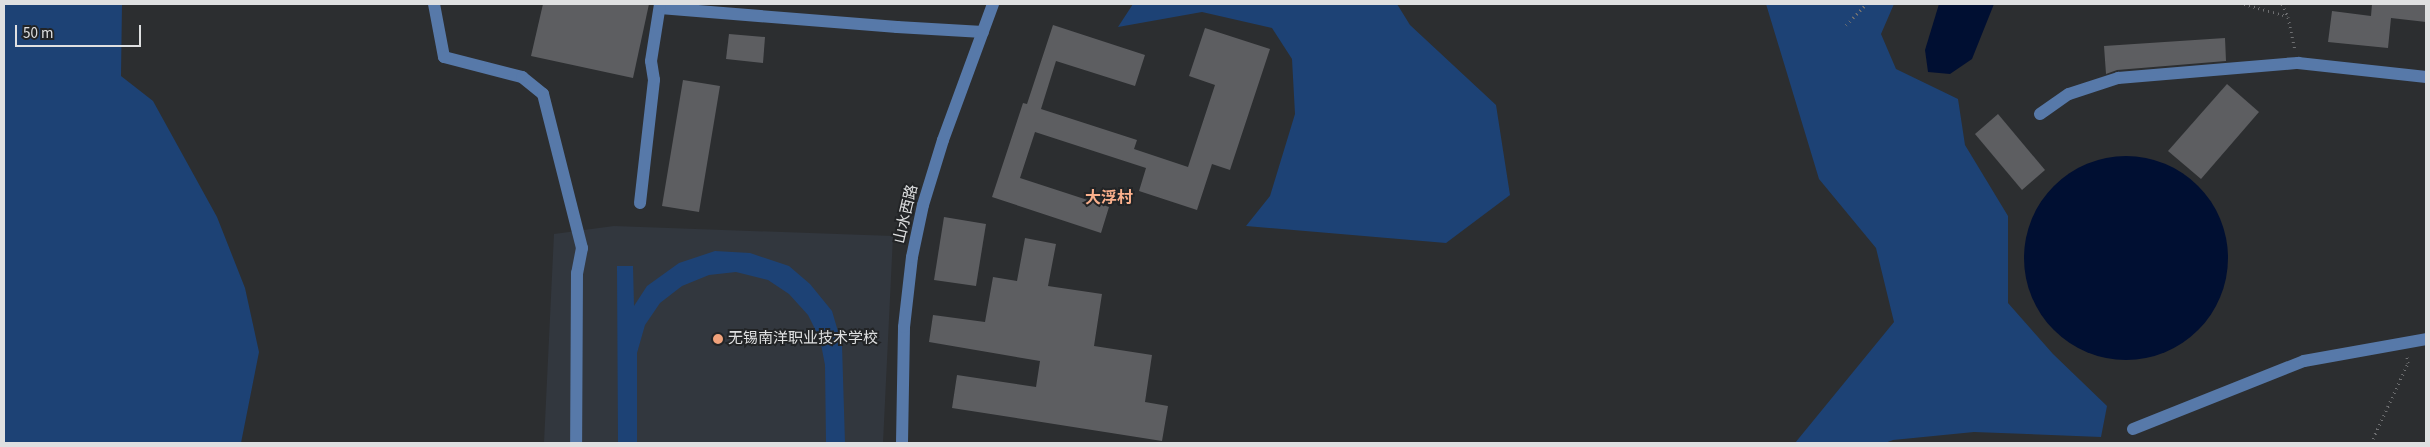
<!DOCTYPE html>
<html>
<head>
<meta charset="utf-8">
<style>
	body { margin:0 }
	#map { position:relative; width:2430px; height:447px; overflow:hidden; background:#2c2e30; font-family:"Source Sans 3","Noto Sans SC",sans-serif }
	div>[style] { position:absolute }
	.built>* { inset:0; background:#32373e }
	.green>* { inset:0; background:#1d4275 }
	.water>* { inset:0; background:#000f32 }
	.round { border-radius:50% }
	.building>* { inset:0; background:#5d5e61 }
	.path>* { height:3px; margin-top:-1.5px; transform-origin:0; background:repeating-linear-gradient(90deg,#6e6f71 0 1px,transparent 0 5px) }
	.minor>* { height:12px; margin:-6px; padding:0 6px; transform-origin:6px; border-radius:6px; background:#5779a9 }
	.dots>* { width:14px; height:14px; translate:-50% -50%; box-sizing:border-box; border:2px solid #222426; border-radius:50% }
	span { translate:-50% -50%; white-space:nowrap; text-align:center; line-height:1.15; -webkit-text-stroke:4px #222426; paint-order:stroke }
	.street-label { font-size:15px; color:#dfe0e1 }
	.poi-label { font-size:15px; color:#dfe0e1 }
	.left { translate:0 -50%; text-align:left }
	.neighbourhood-label { font-size:16px; color:#fab08c; font-weight:700 }
	.frame { position:absolute; inset:0; border:5px solid #dfe0e1; pointer-events:none }
	.scale { position:absolute; left:15px; top:25px; width:126px; height:22px; box-sizing:border-box; border:2px solid #dfe0e1; border-top:0; padding-left:6px; font-size:15px; line-height:18px; white-space:nowrap; color:#dfe0e1; -webkit-text-stroke:4px #222426; paint-order:stroke }
</style>
</head>
<body>
<div id="map">
	<div class="built">
		<div style="clip-path:polygon(614px 226px,893px 236px,883px 443px,544px 443px,554px 234px)"></div>
	</div>
	<div class="green">
		<div style="clip-path:polygon(4px 4px,122px 4px,121px 76px,153px 101px,217px 217px,245px 288px,259px 352px,241px 443px,4px 443px)"></div>
		<div style="clip-path:polygon(1133px 4px,1397px 4px,1410px 25px,1496px 105px,1510px 195px,1446px 243px,1246px 226px,1270px 196px,1295px 114px,1292px 59px,1272px 28px,1202px 12px,1118px 27px)"></div>
		<div style="clip-path:polygon(1766px 4px,1894px 4px,1881px 34px,1896px 69px,1958px 99px,1965px 145px,2008px 216px,2008px 303px,2053px 354px,2107px 406px,2101px 437px,1974px 432px,1893px 440px,1885px 443px,1795px 443px,1894px 322px,1876px 248px,1819px 179px)"></div>
		<div style="clip-path:polygon(715px 251px,750px 253px,789px 266px,810px 284px,832px 311px,842px 345px,845px 443px,826px 443px,825px 365px,820px 339px,808px 315px,789px 294px,768px 280px,736px 272px,709px 275px,682px 286px,660px 303px,645px 325px,637px 353px,637px 443px,618px 443px,617px 266px,633px 266px,634px 306px,647px 286px,679px 263px)"></div>
	</div>
	<div class="water">
		<div style="clip-path:polygon(1939px 4px,1994px 4px,1972px 59px,1950px 74px,1928px 72px,1925px 50px)"></div>
		<div class="round" style="left:2024px;top:156px;width:204px;height:204px"></div>
	</div>
	<div class="building">
		<div style="clip-path:polygon(543px 4px,649px 4px,633px 78px,531px 56px)"></div>
		<div style="clip-path:polygon(2372px 4px,2426px 4px,2426px 22px,2391px 18px,2388px 48px,2328px 42px,2332px 11px,2371px 16px)"></div>
		<div style="clip-path:polygon(1053px 25px,1145px 55px,1135px 86px,1056px 61px,1041px 109px,1137px 140px,1134px 149px,1188px 167px,1215px 85px,1189px 76px,1205px 28px,1270px 49px,1230px 170px,1212px 164px,1197px 210px,1139px 191px,1146px 168px,1035px 132px,1020px 178px,1109px 207px,1101px 233px,992px 197px,1023px 103px,1027px 104px)"></div>
		<div style="clip-path:polygon(729px 34px,765px 37px,763px 63px,726px 59px)"></div>
		<div style="clip-path:polygon(2225px 38px,2226px 61px,2117px 70px,2106px 74px,2104px 46px)"></div>
		<div style="clip-path:polygon(683px 80px,720px 86px,699px 212px,662px 206px)"></div>
		<div style="clip-path:polygon(2227px 84px,2259px 112px,2201px 179px,2168px 151px)"></div>
		<div style="clip-path:polygon(1998px 114px,2045px 170px,2022px 190px,1975px 134px)"></div>
		<div style="clip-path:polygon(944px 217px,986px 224px,976px 286px,934px 280px)"></div>
		<div style="clip-path:polygon(1025px 238px,1056px 244px,1048px 286px,1102px 294px,1094px 346px,1152px 355px,1145px 402px,1168px 406px,1162px 441px,952px 408px,957px 375px,1036px 387px,1040px 361px,929px 342px,933px 315px,985px 322px,993px 277px,1017px 281px)"></div>
	</div>
	<div class="path">
		<div style="left:2244px;top:4px;width:45px;rotate:15.6deg"></div>
		<div style="left:2282px;top:4px;width:14px;rotate:65deg"></div>
		<div style="left:2288px;top:17px;width:34px;rotate:78deg"></div>
		<div style="left:1846px;top:25px;width:29px;rotate:-46deg"></div>
		<div style="left:2371px;top:443px;width:88px;rotate:-65.2deg"></div>
		<div style="left:2408px;top:363px;width:6px;rotate:-99deg"></div>
	</div>
	<div class="minor">
		<div style="left:434px;top:4px;width:54px;rotate:79.3deg"></div>
		<div style="left:444px;top:57px;width:81px;rotate:14.4deg"></div>
		<div style="left:522px;top:77px;width:27px;rotate:39deg"></div>
		<div style="left:543px;top:94px;width:159px;rotate:75.8deg"></div>
		<div style="left:582px;top:248px;width:25px;rotate:101deg"></div>
		<div style="left:577px;top:273px;width:170px;rotate:90.3deg"></div>
		<div style="left:660px;top:8px;width:238px;rotate:4.6deg"></div>
		<div style="left:897px;top:27px;width:86px;rotate:3.3deg"></div>
		<div style="left:2040px;top:114px;width:35px;rotate:-35deg"></div>
		<div style="left:2069px;top:94px;width:52px;rotate:-18.1deg"></div>
		<div style="left:2118px;top:78px;width:181px;rotate:-4.8deg"></div>
		<div style="left:2298px;top:63px;width:129px;rotate:6.2deg"></div>
		<div style="left:640px;top:203px;width:124px;rotate:-83.5deg"></div>
		<div style="left:654px;top:80px;width:19px;rotate:-99deg"></div>
		<div style="left:651px;top:61px;width:58px;rotate:-81deg"></div>
		<div style="left:2133px;top:429px;width:184px;rotate:-21.7deg"></div>
		<div style="left:2304px;top:361px;width:124px;rotate:-10.2deg"></div>
		<div style="left:902px;top:443px;width:116px;rotate:-89deg"></div>
		<div style="left:904px;top:327px;width:70px;rotate:-83.5deg"></div>
		<div style="left:912px;top:257px;width:53px;rotate:-78.1deg"></div>
		<div style="left:923px;top:205px;width:68px;rotate:-72.9deg"></div>
		<div style="left:943px;top:140px;width:145px;rotate:-69.8deg"></div>
	</div>
	<div class="dots">
		<div style="left:718px;top:339px;background:#f1a27b"></div>
	</div>
	<div class="street-label">
		<span style="left:906px;top:214px;rotate:-77deg">山水西路</span>
	</div>
	<div class="poi-label">
		<span class="left" style="left:728px;top:339px">无锡南洋职业技术学校</span>
	</div>
	<div class="neighbourhood-label">
		<span style="left:1109px;top:198px">大浮村</span>
	</div>
	<div class="frame"></div>
	<div class="scale">50 m</div>
</div>
</body>
</html>
